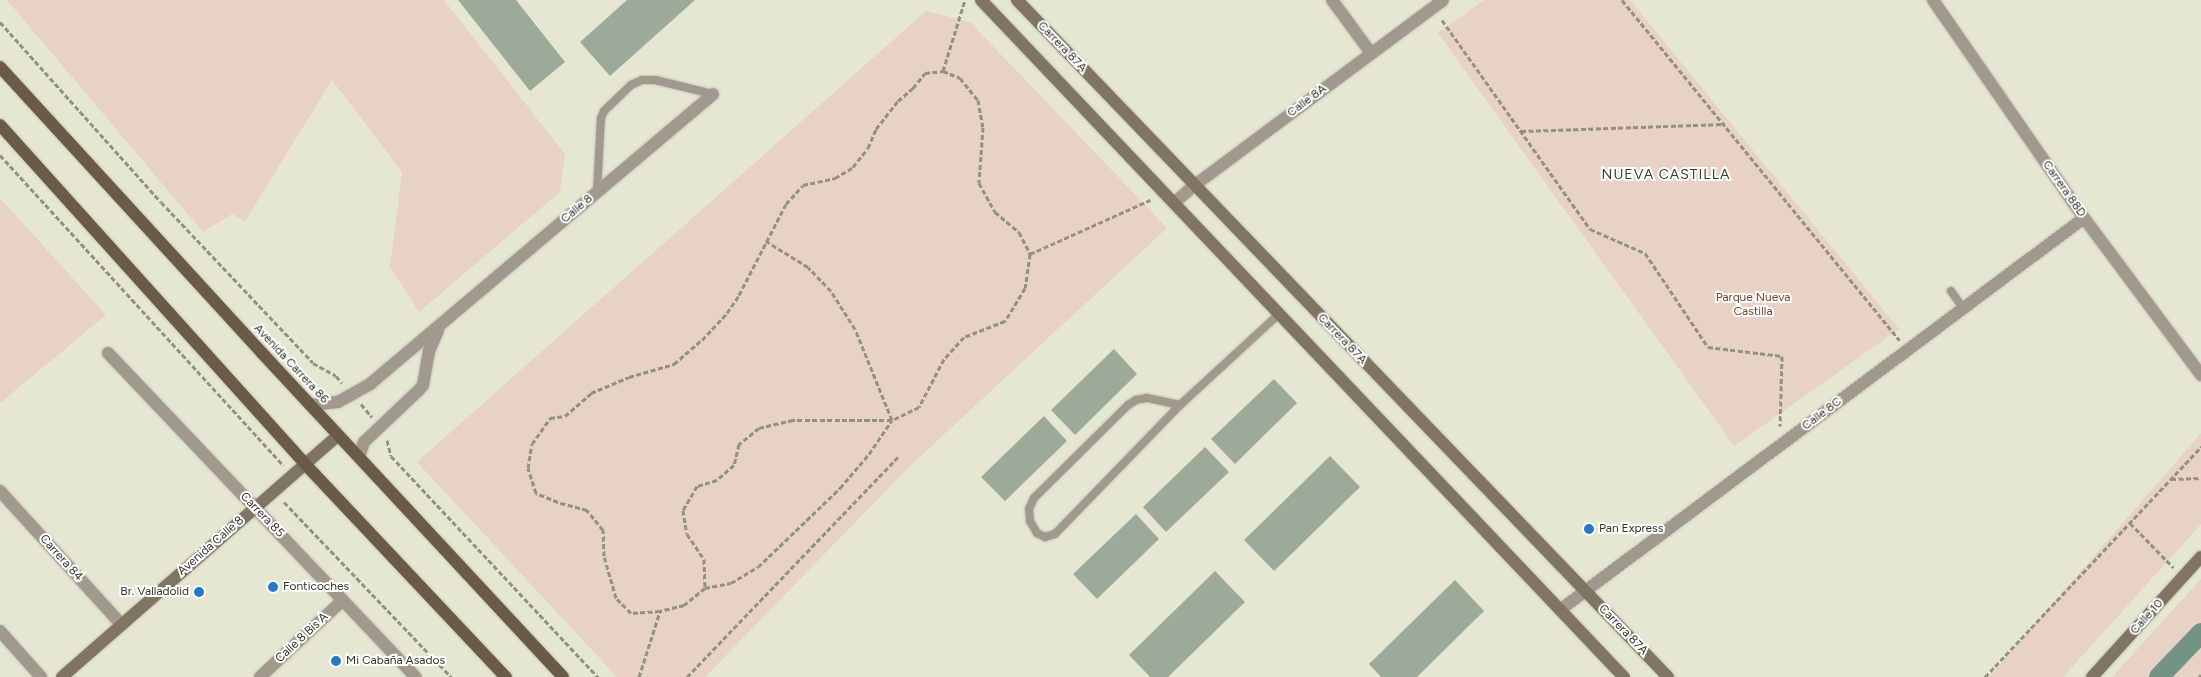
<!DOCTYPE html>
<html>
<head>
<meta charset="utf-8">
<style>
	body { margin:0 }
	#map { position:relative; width:2201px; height:677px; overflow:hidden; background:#e6e7d2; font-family:Figtree,sans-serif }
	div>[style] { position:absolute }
	.green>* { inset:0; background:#e8d1c5 }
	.canal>* { height:20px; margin:-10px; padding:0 10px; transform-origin:10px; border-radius:10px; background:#739485 }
	.building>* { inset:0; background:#9eaa99 }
	.path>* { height:3px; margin-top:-1.5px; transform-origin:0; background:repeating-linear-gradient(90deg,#919283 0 5px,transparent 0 7.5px) }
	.roads { filter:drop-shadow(0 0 1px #c2c3b1) drop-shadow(0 0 1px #c2c3b1) }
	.lane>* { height:8px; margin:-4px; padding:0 4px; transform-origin:4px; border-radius:4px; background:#a1998d }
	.street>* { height:12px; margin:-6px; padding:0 6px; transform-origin:6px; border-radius:6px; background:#a1998d }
	.secondary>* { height:12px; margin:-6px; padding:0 6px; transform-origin:6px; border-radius:6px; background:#807563 }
	.primary>* { height:12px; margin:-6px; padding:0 6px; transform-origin:6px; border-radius:6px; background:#695b45 }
	.dots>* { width:14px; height:14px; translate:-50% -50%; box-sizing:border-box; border:2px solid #fff; border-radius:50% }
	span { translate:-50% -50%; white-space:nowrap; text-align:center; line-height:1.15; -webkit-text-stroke:4px #fff; paint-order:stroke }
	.street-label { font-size:12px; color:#33332b }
	.park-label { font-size:12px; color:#71442a }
	.poi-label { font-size:12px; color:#33332b }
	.left { translate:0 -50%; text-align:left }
	.right { translate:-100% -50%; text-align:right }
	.neighbourhood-label { font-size:14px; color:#3e3e2d; letter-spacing:1px }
</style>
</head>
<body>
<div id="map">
	<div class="green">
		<div style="clip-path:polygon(7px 0,444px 0,565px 154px,560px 192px,419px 312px,390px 267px,402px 172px,332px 80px,245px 221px,232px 214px,203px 232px)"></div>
		<div style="clip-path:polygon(1484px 0,1630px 0,1899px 329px,1734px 446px,1438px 33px)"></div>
		<div style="clip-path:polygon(926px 11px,970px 22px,1167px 228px,911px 465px,705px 677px,617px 677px,417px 462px)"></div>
		<div style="clip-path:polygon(0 198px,106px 315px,0 403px)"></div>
		<div style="clip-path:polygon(2201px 433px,2201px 524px,2063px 677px,1989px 677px)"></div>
		<div style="clip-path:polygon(2201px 579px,2201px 677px,2112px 677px)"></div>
	</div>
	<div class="canal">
		<div style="left:2159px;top:677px;width:61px;rotate:-46.3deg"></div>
	</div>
	<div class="building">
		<div style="clip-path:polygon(458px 0,516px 0,565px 62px,530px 91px)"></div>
		<div style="clip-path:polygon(627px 0,695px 0,610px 76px,580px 42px)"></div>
		<div style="clip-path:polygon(1114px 349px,1137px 374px,1075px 435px,1051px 410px)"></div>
		<div style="clip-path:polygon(1274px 379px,1297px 403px,1235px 464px,1211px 439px)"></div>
		<div style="clip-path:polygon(1044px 416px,1067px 441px,1005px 501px,981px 477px)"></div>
		<div style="clip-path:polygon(1205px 447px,1229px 472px,1166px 532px,1143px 507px)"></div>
		<div style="clip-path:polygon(1330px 456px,1360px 487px,1274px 571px,1244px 540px)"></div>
		<div style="clip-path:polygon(1136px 514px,1159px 539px,1097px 599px,1073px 574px)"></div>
		<div style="clip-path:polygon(1215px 571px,1245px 602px,1168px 677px,1150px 677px,1129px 655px)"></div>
		<div style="clip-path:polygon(1455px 580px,1484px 611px,1417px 677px,1381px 677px,1369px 664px)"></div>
	</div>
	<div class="path">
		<div style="left:1622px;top:0;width:439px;rotate:50.8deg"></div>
		<div style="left:1442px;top:20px;width:256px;rotate:54.7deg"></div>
		<div style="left:1590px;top:229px;width:60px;rotate:23.6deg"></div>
		<div style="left:1645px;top:253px;width:113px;rotate:56.2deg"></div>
		<div style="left:1708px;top:347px;width:75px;rotate:6.9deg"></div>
		<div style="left:1782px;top:356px;width:70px;rotate:91.6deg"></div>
		<div style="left:0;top:22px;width:241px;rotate:48.2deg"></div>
		<div style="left:161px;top:202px;width:221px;rotate:46.6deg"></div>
		<div style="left:313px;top:363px;width:26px;rotate:29deg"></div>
		<div style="left:336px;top:376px;width:9px;rotate:49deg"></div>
		<div style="left:943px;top:71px;width:18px;rotate:22deg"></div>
		<div style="left:960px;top:78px;width:28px;rotate:51deg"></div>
		<div style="left:978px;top:100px;width:27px;rotate:80deg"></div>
		<div style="left:983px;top:127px;width:56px;rotate:94.1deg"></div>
		<div style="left:979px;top:183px;width:33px;rotate:61deg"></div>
		<div style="left:995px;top:212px;width:31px;rotate:40deg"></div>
		<div style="left:1019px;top:232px;width:25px;rotate:63deg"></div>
		<div style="left:1030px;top:254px;width:34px;rotate:98deg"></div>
		<div style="left:1025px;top:288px;width:39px;rotate:121deg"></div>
		<div style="left:1005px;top:321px;width:44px;rotate:158.7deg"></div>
		<div style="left:964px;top:337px;width:30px;rotate:132deg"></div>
		<div style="left:944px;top:359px;width:54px;rotate:117.5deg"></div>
		<div style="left:919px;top:407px;width:30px;rotate:154deg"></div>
		<div style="left:892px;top:420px;width:99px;rotate:180deg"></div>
		<div style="left:793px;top:420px;width:35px;rotate:167deg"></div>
		<div style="left:759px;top:428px;width:26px;rotate:141deg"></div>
		<div style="left:739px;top:444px;width:22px;rotate:103deg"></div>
		<div style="left:734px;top:465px;width:23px;rotate:139deg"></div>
		<div style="left:717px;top:480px;width:21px;rotate:163deg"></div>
		<div style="left:697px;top:486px;width:28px;rotate:120deg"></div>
		<div style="left:683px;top:510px;width:24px;rotate:81deg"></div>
		<div style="left:687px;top:534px;width:30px;rotate:56deg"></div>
		<div style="left:704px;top:559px;width:29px;rotate:88deg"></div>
		<div style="left:705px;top:588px;width:27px;rotate:141deg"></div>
		<div style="left:684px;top:605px;width:25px;rotate:166deg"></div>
		<div style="left:660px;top:611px;width:29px;rotate:176deg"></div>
		<div style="left:631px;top:613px;width:21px;rotate:-135deg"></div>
		<div style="left:616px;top:598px;width:44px;rotate:-105.9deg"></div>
		<div style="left:604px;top:556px;width:26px;rotate:-92deg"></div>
		<div style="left:603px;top:530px;width:26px;rotate:-129deg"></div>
		<div style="left:587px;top:510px;width:30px;rotate:-165deg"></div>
		<div style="left:558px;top:502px;width:24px;rotate:-158deg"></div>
		<div style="left:536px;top:493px;width:26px;rotate:-108deg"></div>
		<div style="left:528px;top:468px;width:24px;rotate:-81deg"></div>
		<div style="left:532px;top:444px;width:32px;rotate:-55deg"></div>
		<div style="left:550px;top:418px;width:15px;rotate:-8deg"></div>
		<div style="left:565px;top:416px;width:35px;rotate:-41deg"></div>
		<div style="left:591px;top:393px;width:41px;rotate:-22.8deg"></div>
		<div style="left:629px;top:377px;width:47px;rotate:-16.1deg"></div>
		<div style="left:674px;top:364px;width:37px;rotate:-41deg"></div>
		<div style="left:702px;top:340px;width:37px;rotate:-47deg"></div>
		<div style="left:727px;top:313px;width:22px;rotate:-56deg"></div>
		<div style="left:739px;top:295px;width:102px;rotate:-62.7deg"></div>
		<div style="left:786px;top:204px;width:25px;rotate:-48deg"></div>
		<div style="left:803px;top:185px;width:33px;rotate:-12deg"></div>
		<div style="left:835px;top:178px;width:21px;rotate:-31deg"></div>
		<div style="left:853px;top:167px;width:24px;rotate:-52deg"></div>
		<div style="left:868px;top:148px;width:21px;rotate:-67deg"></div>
		<div style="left:876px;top:129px;width:36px;rotate:-52deg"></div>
		<div style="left:898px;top:101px;width:20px;rotate:-41deg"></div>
		<div style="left:913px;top:88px;width:19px;rotate:-51deg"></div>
		<div style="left:925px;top:73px;width:18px;rotate:-6deg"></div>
		<div style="left:943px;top:71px;width:74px;rotate:-72.8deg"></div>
		<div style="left:1521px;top:131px;width:204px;rotate:-2deg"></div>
		<div style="left:0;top:155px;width:420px;rotate:47.6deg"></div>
		<div style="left:1030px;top:254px;width:132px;rotate:-24.2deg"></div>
		<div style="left:361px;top:404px;width:17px;rotate:50deg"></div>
		<div style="left:387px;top:440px;width:16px;rotate:76deg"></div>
		<div style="left:391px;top:456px;width:303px;rotate:46.9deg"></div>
		<div style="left:2171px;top:479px;width:30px;rotate:-2deg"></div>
		<div style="left:284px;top:502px;width:242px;rotate:46.3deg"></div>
		<div style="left:2130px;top:523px;width:62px;rotate:45.7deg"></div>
		<div style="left:705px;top:588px;width:26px;rotate:-11deg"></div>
		<div style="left:731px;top:583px;width:31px;rotate:-31deg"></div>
		<div style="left:758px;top:567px;width:114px;rotate:-43.9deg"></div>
		<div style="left:840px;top:488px;width:45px;rotate:-49.5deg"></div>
		<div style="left:869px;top:454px;width:41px;rotate:-55.9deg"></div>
		<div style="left:892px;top:420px;width:98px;rotate:-112.1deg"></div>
		<div style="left:855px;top:329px;width:45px;rotate:-122.3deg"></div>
		<div style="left:831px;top:291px;width:33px;rotate:-134deg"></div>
		<div style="left:808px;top:267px;width:49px;rotate:-148.2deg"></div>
		<div style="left:639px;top:677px;width:69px;rotate:-72.3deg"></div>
		<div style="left:687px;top:677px;width:306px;rotate:-46.2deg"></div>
		<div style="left:1985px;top:677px;width:316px;rotate:-46.8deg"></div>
		<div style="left:2199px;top:677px;width:3px;rotate:-45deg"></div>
	</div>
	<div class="roads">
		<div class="lane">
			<div style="left:597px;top:191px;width:73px;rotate:-86.9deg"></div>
			<div style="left:601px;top:118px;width:8px;rotate:-67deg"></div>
			<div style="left:604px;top:111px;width:37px;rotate:-44deg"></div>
			<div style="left:631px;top:85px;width:12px;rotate:-24deg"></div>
			<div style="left:642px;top:80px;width:13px"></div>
			<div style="left:655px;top:80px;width:60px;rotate:13.6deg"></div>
			<div style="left:1951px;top:291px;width:21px;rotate:55deg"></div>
			<div style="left:1180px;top:405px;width:34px;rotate:-168deg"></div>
			<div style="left:1147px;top:398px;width:11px;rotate:170deg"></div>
			<div style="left:1136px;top:400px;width:9px;rotate:148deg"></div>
			<div style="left:1128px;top:405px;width:132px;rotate:135.3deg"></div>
			<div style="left:1034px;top:498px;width:12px;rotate:114deg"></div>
			<div style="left:1029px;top:509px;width:12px;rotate:85deg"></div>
			<div style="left:1030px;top:521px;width:14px;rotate:60deg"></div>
			<div style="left:1037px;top:533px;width:9px;rotate:27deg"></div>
			<div style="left:1045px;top:537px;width:10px;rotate:-17deg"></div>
			<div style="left:1055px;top:534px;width:180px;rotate:-45.9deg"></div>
			<div style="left:1180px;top:405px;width:134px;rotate:-42.6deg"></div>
		</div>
		<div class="street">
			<div style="left:1332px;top:0;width:66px;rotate:53.7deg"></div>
			<div style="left:1933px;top:0;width:265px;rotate:55.3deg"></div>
			<div style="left:2084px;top:218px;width:196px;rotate:53.3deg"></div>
			<div style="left:1174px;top:203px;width:28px;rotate:-41deg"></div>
			<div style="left:1195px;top:185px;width:309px;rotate:-36.7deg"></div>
			<div style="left:108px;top:353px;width:447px;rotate:46.5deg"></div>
			<div style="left:310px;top:405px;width:28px;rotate:-6deg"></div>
			<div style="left:338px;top:402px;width:37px;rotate:-29deg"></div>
			<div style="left:370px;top:384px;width:449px;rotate:-40.2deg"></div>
			<div style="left:359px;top:457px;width:16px;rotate:-72deg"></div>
			<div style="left:364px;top:442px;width:74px;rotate:-43.4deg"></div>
			<div style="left:418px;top:391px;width:8px;rotate:-50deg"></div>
			<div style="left:423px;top:385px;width:35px;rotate:-80deg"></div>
			<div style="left:429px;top:351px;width:22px;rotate:-66deg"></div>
			<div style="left:0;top:491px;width:181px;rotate:47.7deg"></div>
			<div style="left:1560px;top:610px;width:654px;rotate:-36.8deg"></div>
			<div style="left:0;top:631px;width:62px;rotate:48.3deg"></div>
			<div style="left:260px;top:677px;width:113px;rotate:-42.9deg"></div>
		</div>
		<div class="secondary">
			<div style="left:981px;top:0;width:934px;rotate:46.48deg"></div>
			<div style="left:1017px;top:0;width:939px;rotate:46.12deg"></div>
			<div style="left:62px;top:677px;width:367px;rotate:-41.2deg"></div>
			<div style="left:2092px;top:677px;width:162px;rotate:-47.8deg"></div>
		</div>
		<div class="primary">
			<div style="left:0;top:67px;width:388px;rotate:47.5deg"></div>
			<div style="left:262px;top:353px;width:442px;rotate:47.1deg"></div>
			<div style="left:0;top:125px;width:456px;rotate:48deg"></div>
			<div style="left:305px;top:464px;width:293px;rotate:46.7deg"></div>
		</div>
	</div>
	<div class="dots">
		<div style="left:1589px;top:529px;background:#2679c7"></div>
		<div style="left:273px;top:587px;background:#2679c7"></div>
		<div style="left:199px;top:592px;background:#2679c7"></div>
		<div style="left:336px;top:661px;background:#2679c7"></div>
	</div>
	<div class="street-label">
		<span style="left:1062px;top:47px;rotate:46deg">Carrera 87A</span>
		<span style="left:1307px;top:101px;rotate:-37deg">Calle 8A</span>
		<span style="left:2064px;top:189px;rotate:55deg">Carrera 88D</span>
		<span style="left:577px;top:209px;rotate:-40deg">Calle 8</span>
		<span style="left:1342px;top:339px;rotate:46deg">Carrera 87A</span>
		<span style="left:291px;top:364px;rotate:47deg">Avenida Carrera 86</span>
		<span style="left:1822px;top:414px;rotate:-37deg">Calle 8C</span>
		<span style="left:262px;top:515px;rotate:46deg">Carrera 85</span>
		<span style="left:211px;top:546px;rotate:-41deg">Avenida Calle 8</span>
		<span style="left:61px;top:558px;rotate:48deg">Carrera 84</span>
		<span style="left:2147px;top:617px;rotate:-48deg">Calle 10</span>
		<span style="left:1623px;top:630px;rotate:46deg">Carrera 87A</span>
		<span style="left:302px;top:638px;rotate:-43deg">Calle 8 Bis A</span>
	</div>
	<div class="park-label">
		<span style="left:1753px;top:305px">Parque Nueva<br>Castilla</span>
	</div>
	<div class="poi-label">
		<span class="left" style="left:1599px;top:529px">Pan Express</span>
		<span class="left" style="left:283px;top:587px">Fonticoches</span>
		<span class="right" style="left:189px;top:592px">Br. Valladolid</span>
		<span class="left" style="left:346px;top:661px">Mi Cabaña Asados</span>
	</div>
	<div class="neighbourhood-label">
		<span style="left:1666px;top:175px">NUEVA CASTILLA</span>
	</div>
</div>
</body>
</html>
